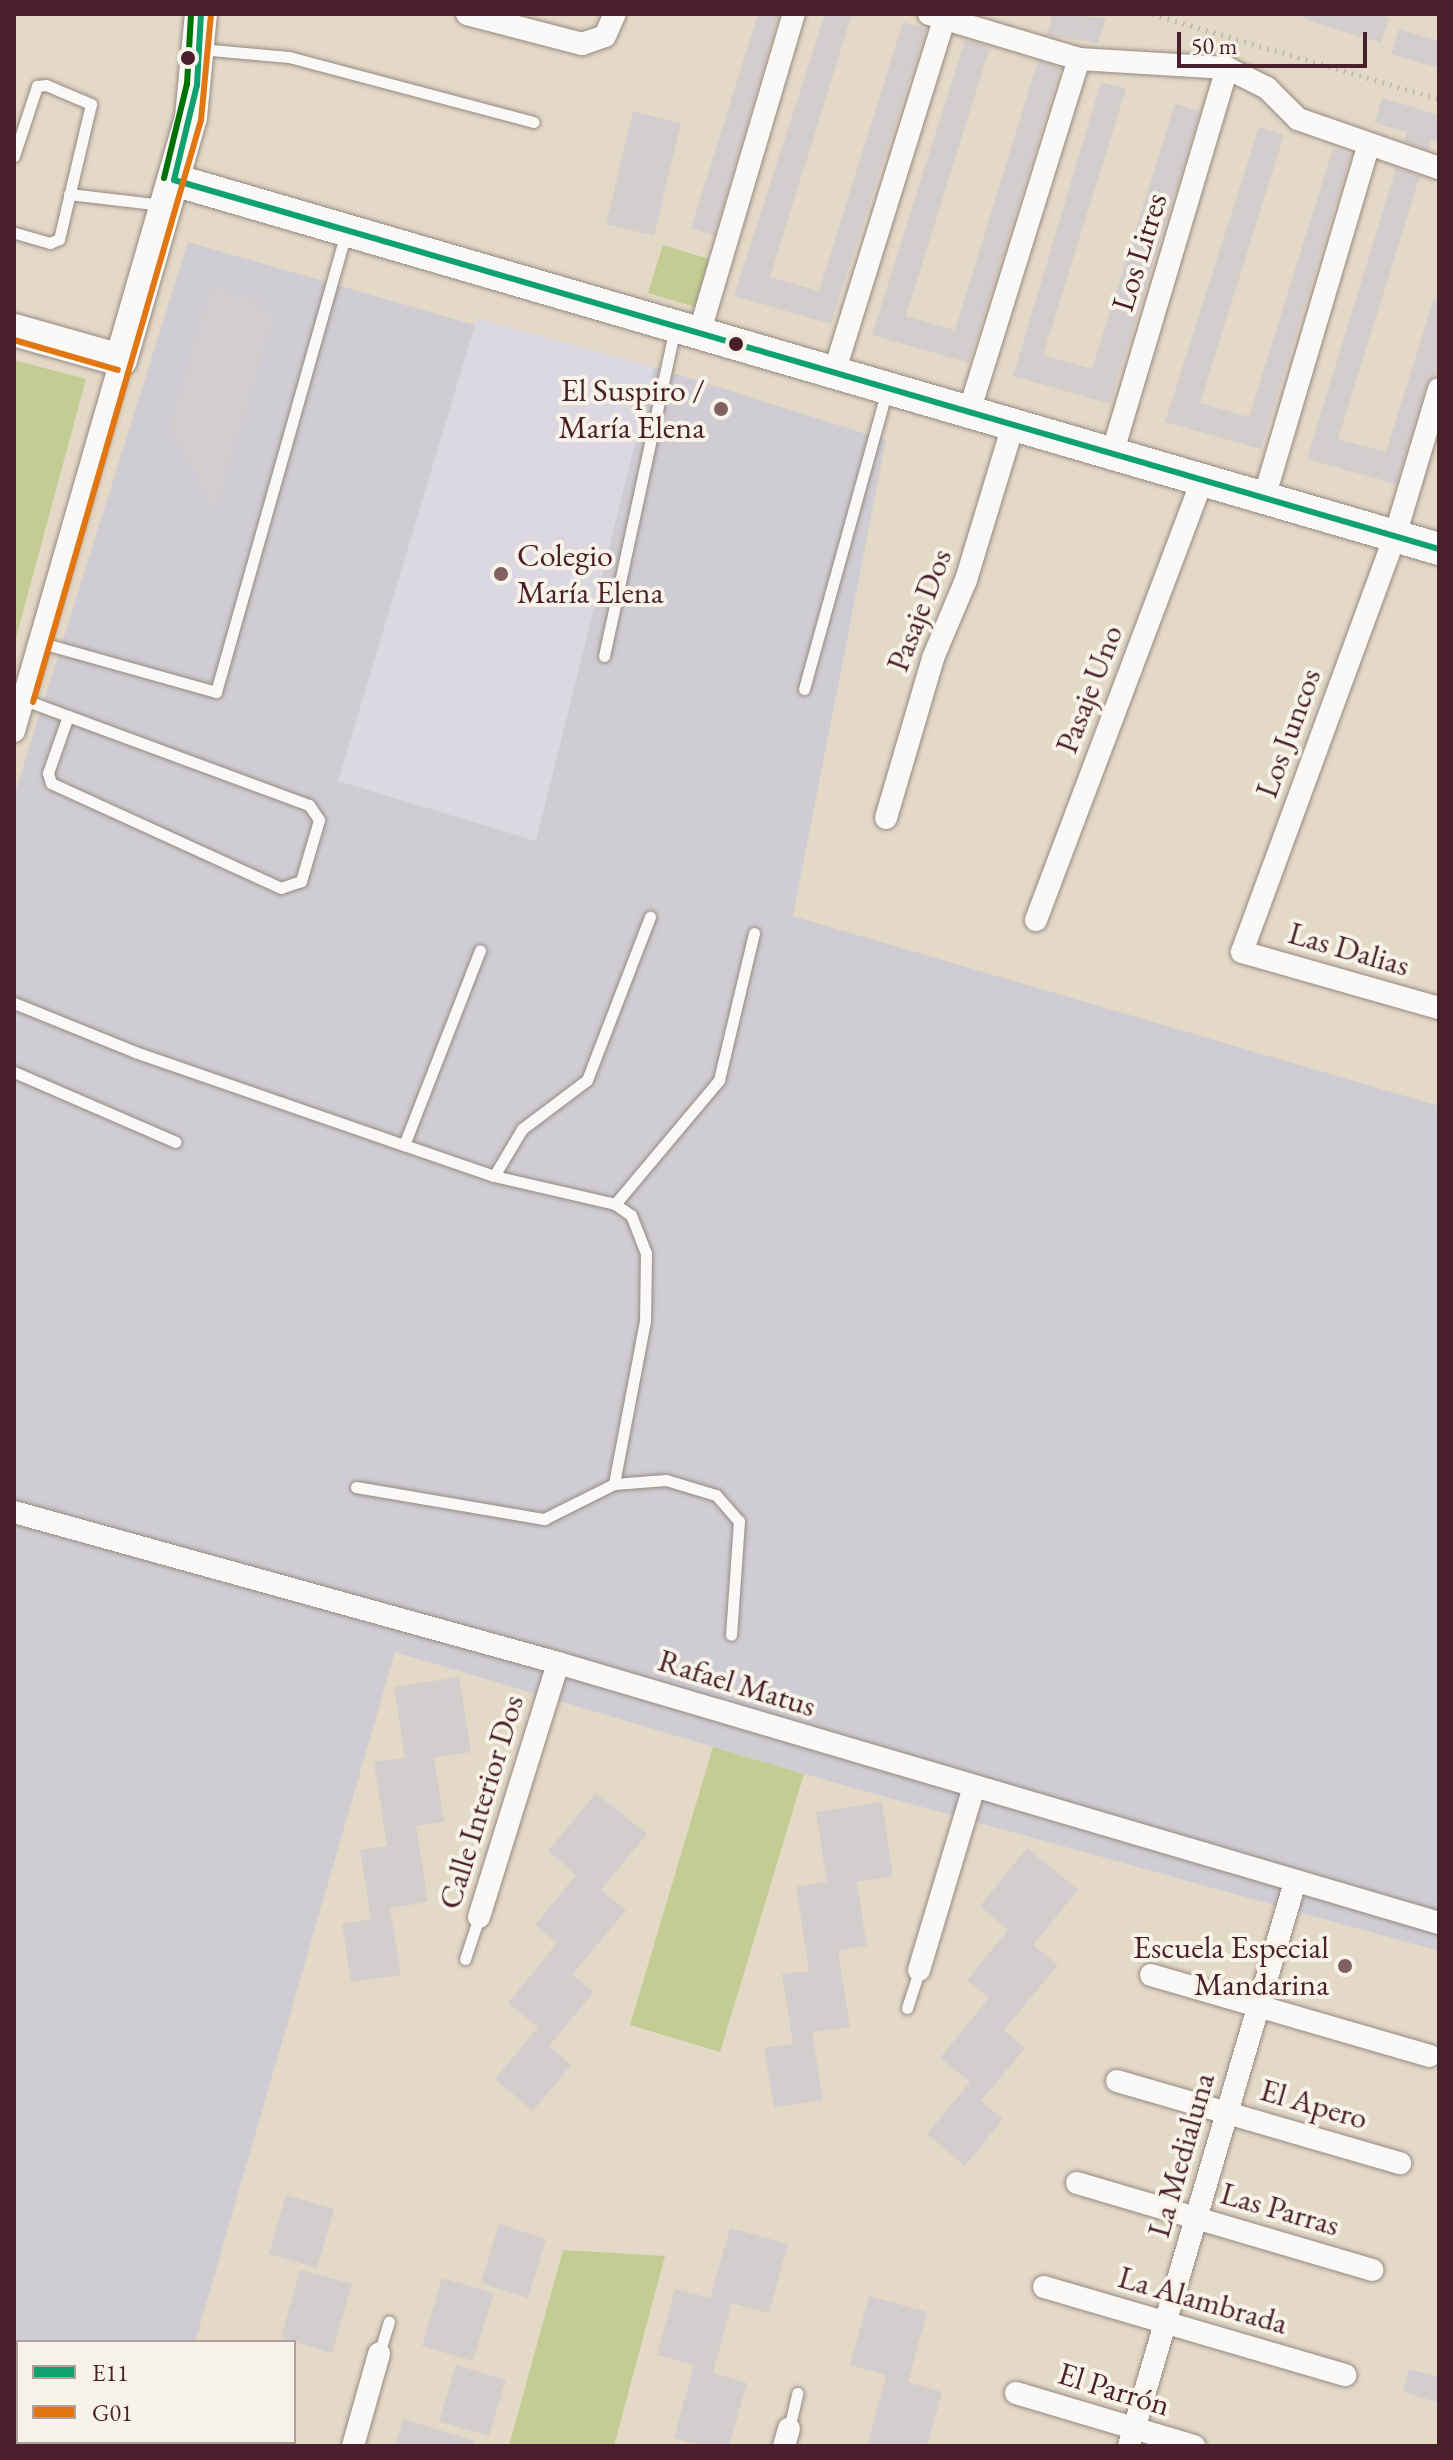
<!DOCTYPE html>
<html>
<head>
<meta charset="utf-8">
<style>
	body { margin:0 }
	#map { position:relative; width:1453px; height:2460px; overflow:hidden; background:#e4d9c7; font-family:"EB Garamond",serif }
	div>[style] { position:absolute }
	.built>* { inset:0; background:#dcd8e2 }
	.industrial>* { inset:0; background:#cfcdd3 }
	.green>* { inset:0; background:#c2cc93 }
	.building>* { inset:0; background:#d4cdce }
	.path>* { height:5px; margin-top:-2.5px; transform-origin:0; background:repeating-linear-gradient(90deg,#c2bbb9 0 2px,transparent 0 8px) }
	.roads { filter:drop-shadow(0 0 2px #968982) drop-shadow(0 0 2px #968982) }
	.lane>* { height:11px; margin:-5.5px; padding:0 5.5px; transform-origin:5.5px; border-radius:5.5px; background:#fbf9f7 }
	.street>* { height:22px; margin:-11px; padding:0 11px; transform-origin:11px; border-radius:11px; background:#fbf9f7 }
	.secondary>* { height:32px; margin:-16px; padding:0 16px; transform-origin:16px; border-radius:16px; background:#fbf9f7 }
	.bus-1>* { height:6px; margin:-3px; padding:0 3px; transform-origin:3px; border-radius:3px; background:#0fa16e }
	.bus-2>* { height:6px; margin:-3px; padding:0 3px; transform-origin:3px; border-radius:3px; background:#e17612 }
	.bus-3>* { height:6px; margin:-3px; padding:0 3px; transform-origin:3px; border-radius:3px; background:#007106 }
	.dots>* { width:22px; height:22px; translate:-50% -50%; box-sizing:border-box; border:4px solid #f7f3e8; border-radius:50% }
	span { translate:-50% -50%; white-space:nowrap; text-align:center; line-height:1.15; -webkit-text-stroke:8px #f7f3e8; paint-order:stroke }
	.street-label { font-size:32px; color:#4a1f2b }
	.poi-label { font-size:32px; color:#4a1f2b }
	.right { translate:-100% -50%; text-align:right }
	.left { translate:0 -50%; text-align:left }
	.frame { position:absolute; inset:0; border:16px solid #4a1f2b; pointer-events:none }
	.legend { position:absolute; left:16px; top:2340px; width:280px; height:104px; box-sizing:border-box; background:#f7f3e8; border:2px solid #b29e9c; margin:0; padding:10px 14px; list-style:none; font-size:24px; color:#4a1f2b }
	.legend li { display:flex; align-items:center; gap:16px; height:40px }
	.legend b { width:40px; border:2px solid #b29e9c }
	.scale { position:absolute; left:1177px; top:32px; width:190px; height:36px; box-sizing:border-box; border:4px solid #4a1f2b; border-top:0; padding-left:10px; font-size:24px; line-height:28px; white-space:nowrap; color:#4a1f2b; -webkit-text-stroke:6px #f7f3e8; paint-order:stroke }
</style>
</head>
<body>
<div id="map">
	<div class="built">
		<div style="clip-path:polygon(477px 318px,654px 367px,536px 841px,338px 781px)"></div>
	</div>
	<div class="industrial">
		<div style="clip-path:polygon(188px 242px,475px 325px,338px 781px,536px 841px,654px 367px,886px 440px,793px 916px,1439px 1106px,1439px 1951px,804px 1774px,395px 1652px,195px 2342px,18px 2342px,18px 2442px,166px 2442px,165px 2446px,14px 2446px,14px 796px)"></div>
	</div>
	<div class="green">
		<div style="clip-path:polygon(663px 245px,709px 259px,695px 307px,648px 293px)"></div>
		<div style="clip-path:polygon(14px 360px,86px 379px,14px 645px)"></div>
		<div style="clip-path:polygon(713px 1747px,804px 1774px,720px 2052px,630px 2025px)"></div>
		<div style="clip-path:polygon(563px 2250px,665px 2256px,614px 2446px,509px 2446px)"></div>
	</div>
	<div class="building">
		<div style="clip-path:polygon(758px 14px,779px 14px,714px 236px,691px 228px)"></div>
		<div style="clip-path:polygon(825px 14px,852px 14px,770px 277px,819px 291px,903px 22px,926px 29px,831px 324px,734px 296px)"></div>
		<div style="clip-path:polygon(1053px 14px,1106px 18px,1098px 43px,1047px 35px)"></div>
		<div style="clip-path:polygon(1304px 14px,1376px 14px,1389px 18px,1381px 43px,1303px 19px)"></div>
		<div style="clip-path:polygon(1399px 29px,1439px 41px,1439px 68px,1391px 54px)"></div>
		<div style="clip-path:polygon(965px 40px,990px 47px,906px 316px,955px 330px,1038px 61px,1061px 68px,969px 363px,872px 335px)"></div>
		<div style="clip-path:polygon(1101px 82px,1126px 89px,1043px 355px,1092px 369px,1175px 104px,1200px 111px,1110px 404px,1013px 376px)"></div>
		<div style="clip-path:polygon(1382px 98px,1439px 115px,1439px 142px,1431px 140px,1428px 150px,1404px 141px,1407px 132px,1375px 123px)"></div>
		<div style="clip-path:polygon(633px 111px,681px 123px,654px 236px,606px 224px)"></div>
		<div style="clip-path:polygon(1259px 127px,1284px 135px,1200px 403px,1249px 417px,1333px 148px,1351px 154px,1261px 449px,1165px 422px)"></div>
		<div style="clip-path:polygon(1396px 168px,1420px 176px,1338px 439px,1386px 452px,1434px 298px,1439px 299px,1439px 370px,1426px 385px,1396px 484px,1307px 459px)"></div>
		<div style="clip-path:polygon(212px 288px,261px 302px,259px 309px,274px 313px,215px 508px,170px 428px)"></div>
		<div style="clip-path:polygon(459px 1677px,471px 1752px,434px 1758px,444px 1822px,416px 1826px,428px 1902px,390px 1908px,401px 1975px,351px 1982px,342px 1924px,371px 1919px,360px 1850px,387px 1846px,374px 1762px,405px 1758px,394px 1687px)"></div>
		<div style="clip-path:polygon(596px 1793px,647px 1834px,601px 1890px,626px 1910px,572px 1975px,594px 1992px,549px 2046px,571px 2065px,533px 2111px,495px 2079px,538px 2027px,508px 2003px,557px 1943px,535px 1925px,576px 1875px,548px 1851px)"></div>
		<div style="clip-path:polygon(882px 1802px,893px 1876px,857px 1882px,867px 1946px,838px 1951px,850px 2027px,812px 2032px,823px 2100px,774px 2107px,764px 2048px,793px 2044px,782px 1974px,809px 1971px,796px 1887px,827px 1882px,816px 1812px)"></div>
		<div style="clip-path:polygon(1027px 1848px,1078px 1890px,1033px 1945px,1058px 1965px,1004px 2030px,1025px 2048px,981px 2101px,1003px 2119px,965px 2166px,927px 2134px,970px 2082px,940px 2058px,989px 1998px,967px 1980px,1008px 1930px,980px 1906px)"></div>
		<div style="clip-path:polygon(286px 2195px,334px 2209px,317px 2268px,269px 2254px)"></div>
		<div style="clip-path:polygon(499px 2224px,546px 2239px,528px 2298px,481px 2283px)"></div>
		<div style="clip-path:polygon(730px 2228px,788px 2244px,769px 2313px,732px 2303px,713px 2373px,747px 2383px,729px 2446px,701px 2446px,674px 2438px,694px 2365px,657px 2355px,675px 2289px,710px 2298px)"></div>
		<div style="clip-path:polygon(300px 2270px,352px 2284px,332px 2353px,281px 2338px)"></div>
		<div style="clip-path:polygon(442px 2278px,494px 2293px,473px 2361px,422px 2346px)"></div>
		<div style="clip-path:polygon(869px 2296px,927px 2312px,908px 2382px,942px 2392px,927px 2446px,867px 2446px,886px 2375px,850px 2365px)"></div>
		<div style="clip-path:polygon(456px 2365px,506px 2380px,489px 2436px,439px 2421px)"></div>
		<div style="clip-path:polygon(1409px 2369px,1439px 2377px,1439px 2403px,1403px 2392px)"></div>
		<div style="clip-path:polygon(403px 2419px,475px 2441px,474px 2446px,395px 2446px)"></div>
	</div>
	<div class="path">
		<div style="left:1152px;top:14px;width:299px;rotate:16.5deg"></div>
	</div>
	<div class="roads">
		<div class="lane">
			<div style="left:200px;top:49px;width:89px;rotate:5.1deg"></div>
			<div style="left:289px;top:57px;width:253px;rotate:14.9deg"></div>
			<div style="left:14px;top:156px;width:74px;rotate:-71.8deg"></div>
			<div style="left:37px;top:86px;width:9px;rotate:-6deg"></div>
			<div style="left:46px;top:85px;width:49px;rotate:22.9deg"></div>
			<div style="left:91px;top:104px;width:139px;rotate:103.3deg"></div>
			<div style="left:59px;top:239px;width:10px;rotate:156deg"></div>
			<div style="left:50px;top:243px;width:37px;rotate:-164deg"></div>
			<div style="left:69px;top:194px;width:94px;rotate:6.7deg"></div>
			<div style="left:38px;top:642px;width:185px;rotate:15.7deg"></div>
			<div style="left:216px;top:692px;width:478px;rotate:-74.2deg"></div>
			<div style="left:604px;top:656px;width:337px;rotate:-77.8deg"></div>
			<div style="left:804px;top:689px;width:311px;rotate:-74.5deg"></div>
			<div style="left:22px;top:699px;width:49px;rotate:20.3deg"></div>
			<div style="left:68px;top:716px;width:257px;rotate:20.3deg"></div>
			<div style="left:309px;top:805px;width:18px;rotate:56deg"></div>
			<div style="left:319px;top:820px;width:64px;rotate:106.4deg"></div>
			<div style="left:301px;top:881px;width:21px;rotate:161deg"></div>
			<div style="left:281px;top:888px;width:253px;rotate:-155.5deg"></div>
			<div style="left:51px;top:783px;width:10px;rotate:-107deg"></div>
			<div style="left:48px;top:773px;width:60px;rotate:-70.7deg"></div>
			<div style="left:14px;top:1003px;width:131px;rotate:22deg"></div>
			<div style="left:135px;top:1052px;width:285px;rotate:19.1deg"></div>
			<div style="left:404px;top:1145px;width:95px;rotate:19deg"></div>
			<div style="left:494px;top:1176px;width:124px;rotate:13deg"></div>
			<div style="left:615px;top:1204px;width:19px;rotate:35deg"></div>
			<div style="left:631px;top:1215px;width:41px;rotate:68.5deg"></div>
			<div style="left:646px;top:1253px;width:68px;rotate:90.8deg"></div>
			<div style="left:645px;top:1321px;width:166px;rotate:100.8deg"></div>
			<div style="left:14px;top:1072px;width:176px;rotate:23.4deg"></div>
			<div style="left:404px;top:1145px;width:209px;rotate:-68.7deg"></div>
			<div style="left:494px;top:1176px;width:55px;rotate:-59.2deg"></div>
			<div style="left:522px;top:1129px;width:81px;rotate:-37deg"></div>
			<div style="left:587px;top:1080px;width:175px;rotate:-68.9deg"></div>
			<div style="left:615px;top:1204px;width:162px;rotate:-50deg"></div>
			<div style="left:719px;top:1080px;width:151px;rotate:-76.6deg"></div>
			<div style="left:356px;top:1487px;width:191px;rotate:9.7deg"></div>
			<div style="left:544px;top:1519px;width:78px;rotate:-26.6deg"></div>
			<div style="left:614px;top:1484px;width:52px;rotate:-4.4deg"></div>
			<div style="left:666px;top:1480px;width:52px;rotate:16.7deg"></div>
			<div style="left:716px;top:1495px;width:35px;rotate:49deg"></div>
			<div style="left:739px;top:1521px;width:114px;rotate:94deg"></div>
			<div style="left:465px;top:1959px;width:44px;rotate:-71.6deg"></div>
			<div style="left:907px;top:2008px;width:40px;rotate:-72deg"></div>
			<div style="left:379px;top:2354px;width:34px;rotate:-73deg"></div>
			<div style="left:789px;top:2429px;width:37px;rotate:-77deg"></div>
		</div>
		<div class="street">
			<div style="left:467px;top:14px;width:119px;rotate:14.6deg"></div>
			<div style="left:582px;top:44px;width:24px;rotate:-19deg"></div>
			<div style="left:605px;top:36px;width:24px;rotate:-66deg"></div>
			<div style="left:929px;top:14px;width:157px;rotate:16.7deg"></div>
			<div style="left:1079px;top:59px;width:148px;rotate:3.5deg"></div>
			<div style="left:1227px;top:68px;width:45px;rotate:26.6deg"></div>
			<div style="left:1267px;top:88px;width:44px;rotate:45deg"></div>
			<div style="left:1298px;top:119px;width:149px;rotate:19.2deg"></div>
			<div style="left:699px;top:334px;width:334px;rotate:-73.5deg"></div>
			<div style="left:834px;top:373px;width:371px;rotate:-72.7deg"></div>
			<div style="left:1439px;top:389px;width:153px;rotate:106.7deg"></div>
			<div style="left:1395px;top:536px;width:443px;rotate:110.2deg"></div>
			<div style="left:1242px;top:952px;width:205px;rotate:15.9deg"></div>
			<div style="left:969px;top:412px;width:370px;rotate:-72.7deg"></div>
			<div style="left:1112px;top:454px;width:403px;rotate:-73.4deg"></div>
			<div style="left:1264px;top:498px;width:366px;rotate:-73.5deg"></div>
			<div style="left:14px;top:731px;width:386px;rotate:-73.9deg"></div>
			<div style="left:886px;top:818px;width:167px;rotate:-73.6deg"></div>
			<div style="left:933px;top:658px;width:85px;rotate:-67.1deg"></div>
			<div style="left:966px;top:580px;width:162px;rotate:-73.1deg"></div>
			<div style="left:1036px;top:920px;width:470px;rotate:-69.3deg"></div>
			<div style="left:14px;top:1512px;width:565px;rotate:15.51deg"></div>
			<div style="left:558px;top:1663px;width:919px;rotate:16.44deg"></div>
			<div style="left:479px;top:1917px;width:266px;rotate:-72.7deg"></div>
			<div style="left:919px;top:1970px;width:191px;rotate:-73.3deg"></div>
			<div style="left:1151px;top:1975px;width:290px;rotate:16.2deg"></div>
			<div style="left:1117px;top:2081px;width:295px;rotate:16.2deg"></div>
			<div style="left:1077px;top:2183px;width:308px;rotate:16.4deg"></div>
			<div style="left:1044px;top:2287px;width:314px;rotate:16.3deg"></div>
			<div style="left:1016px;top:2393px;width:186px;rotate:16.6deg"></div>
			<div style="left:353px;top:2446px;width:96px;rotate:-74.2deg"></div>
			<div style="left:784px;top:2446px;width:18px;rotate:-74deg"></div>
			<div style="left:1129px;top:2446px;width:588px;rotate:-73.6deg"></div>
		</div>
		<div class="secondary">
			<div style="left:174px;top:180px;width:1318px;rotate:16.26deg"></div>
			<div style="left:14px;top:330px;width:111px;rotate:15.7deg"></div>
			<div style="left:121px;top:360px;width:253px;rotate:-73.9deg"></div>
			<div style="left:191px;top:117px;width:103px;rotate:-84.5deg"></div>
		</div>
	</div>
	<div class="bus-1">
		<div style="left:174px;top:180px;width:1318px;rotate:16.26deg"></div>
		<div style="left:174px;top:180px;width:98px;rotate:-76.4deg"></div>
		<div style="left:197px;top:85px;width:71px;rotate:-86.8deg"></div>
	</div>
	<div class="bus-2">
		<div style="left:14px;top:340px;width:108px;rotate:16.1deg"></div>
		<div style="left:33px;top:702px;width:606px;rotate:-73.9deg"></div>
		<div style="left:201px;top:120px;width:105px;rotate:-84.6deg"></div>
	</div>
	<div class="bus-3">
		<div style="left:164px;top:178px;width:97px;rotate:-76.3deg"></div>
		<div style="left:187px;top:84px;width:70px;rotate:-86.7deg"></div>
	</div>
	<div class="dots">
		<div style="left:188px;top:58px;background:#4a1f2b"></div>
		<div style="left:736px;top:344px;background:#4a1f2b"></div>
		<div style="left:721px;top:409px;background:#806062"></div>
		<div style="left:501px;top:574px;background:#806062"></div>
		<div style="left:1345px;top:1966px;background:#806062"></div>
	</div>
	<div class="street-label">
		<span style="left:1139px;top:252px;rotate:-73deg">Los Litres</span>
		<span style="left:919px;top:610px;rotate:-69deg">Pasaje Dos</span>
		<span style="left:1089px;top:689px;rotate:-69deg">Pasaje Uno</span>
		<span style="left:1288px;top:733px;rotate:-70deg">Los Juncos</span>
		<span style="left:1349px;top:949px;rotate:16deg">Las Dalias</span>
		<span style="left:737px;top:1683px;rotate:17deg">Rafael Matus</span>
		<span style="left:481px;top:1802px;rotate:-73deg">Calle Interior Dos</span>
		<span style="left:1314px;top:2104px;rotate:16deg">El Apero</span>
		<span style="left:1181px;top:2155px;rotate:-74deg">La Medialuna</span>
		<span style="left:1280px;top:2209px;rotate:16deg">Las Parras</span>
		<span style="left:1203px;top:2300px;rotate:16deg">La Alambrada</span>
		<span style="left:1114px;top:2389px;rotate:17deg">El Parrón</span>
	</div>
	<div class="poi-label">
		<span class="right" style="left:705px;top:409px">El Suspiro /<br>María Elena</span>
		<span class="left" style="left:517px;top:574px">Colegio<br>María Elena</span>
		<span class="right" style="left:1329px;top:1966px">Escuela Especial<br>Mandarina</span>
	</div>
	<div class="frame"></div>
	<ul class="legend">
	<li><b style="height:10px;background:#0fa16e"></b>E11</li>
	<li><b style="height:10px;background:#e17612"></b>G01</li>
	</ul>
	<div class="scale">50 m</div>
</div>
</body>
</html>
